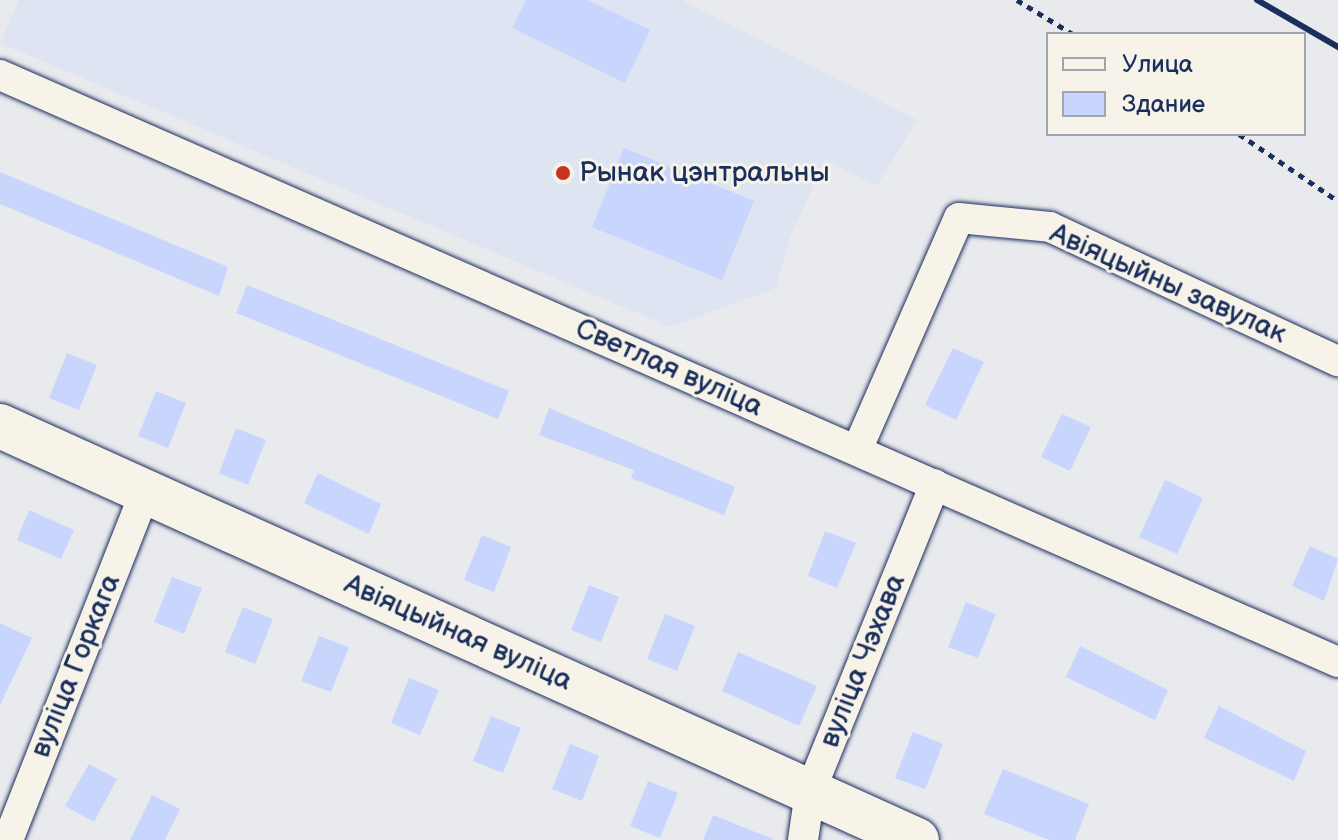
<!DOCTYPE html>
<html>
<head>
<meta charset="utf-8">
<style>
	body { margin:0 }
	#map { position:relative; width:1338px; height:840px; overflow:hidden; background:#e9eaee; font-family:"Balsamiq Sans",sans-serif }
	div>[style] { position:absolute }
	.built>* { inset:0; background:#dfe4f2 }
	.building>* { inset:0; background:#c8d6fd }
	.path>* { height:5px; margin-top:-2.5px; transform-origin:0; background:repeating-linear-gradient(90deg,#1b2f5e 0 6px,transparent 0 12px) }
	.roads { filter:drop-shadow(0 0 2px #1b2f5e) drop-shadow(0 0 2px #1b2f5e) }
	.street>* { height:30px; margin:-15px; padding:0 15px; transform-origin:15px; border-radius:15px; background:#f7f3e8 }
	.secondary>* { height:44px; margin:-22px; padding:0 22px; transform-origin:22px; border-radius:22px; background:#f7f3e8 }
	.rail>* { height:6px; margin:-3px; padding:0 3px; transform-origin:3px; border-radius:3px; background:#1b2f5e }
	.dots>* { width:22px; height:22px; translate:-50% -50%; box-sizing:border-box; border:4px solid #f7f3e8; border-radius:50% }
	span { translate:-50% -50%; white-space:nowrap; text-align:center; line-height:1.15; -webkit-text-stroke:6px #f7f3e8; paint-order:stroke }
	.poi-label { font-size:28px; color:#1b2f5e }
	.left { translate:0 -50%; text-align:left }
	.street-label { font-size:28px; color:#1b2f5e }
	.legend { position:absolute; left:1046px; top:32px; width:260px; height:104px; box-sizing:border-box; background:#f7f3e8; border:2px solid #9fa5b1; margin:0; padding:10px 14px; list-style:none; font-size:24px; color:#1b2f5e }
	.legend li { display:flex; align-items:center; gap:16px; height:40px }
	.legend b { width:40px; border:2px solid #9fa5b1 }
</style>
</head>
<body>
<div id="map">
	<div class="built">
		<div style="clip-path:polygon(19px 0,682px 0,917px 120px,877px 186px,825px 160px,790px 237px,776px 288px,670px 327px,0 43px)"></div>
	</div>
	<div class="building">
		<div style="clip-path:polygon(526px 0,588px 0,650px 30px,625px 83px,512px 28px)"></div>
		<div style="clip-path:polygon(624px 148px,754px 201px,722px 280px,592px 227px)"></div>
		<div style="clip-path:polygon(0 172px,228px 267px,219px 296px,0 204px)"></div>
		<div style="clip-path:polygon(247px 285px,509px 391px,498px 419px,236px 313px)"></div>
		<div style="clip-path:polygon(953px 348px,984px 362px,956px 420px,925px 405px)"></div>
		<div style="clip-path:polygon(67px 353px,97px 365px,79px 410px,49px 398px)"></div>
		<div style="clip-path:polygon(156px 391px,186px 403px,168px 448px,138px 436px)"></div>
		<div style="clip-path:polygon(549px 408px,735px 487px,724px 515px,631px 478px,634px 470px,539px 435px)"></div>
		<div style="clip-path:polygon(1062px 414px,1091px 427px,1070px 471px,1041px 457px)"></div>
		<div style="clip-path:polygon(236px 428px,266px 440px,248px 485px,219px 473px)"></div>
		<div style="clip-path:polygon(318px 473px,381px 504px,369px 534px,304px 503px)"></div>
		<div style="clip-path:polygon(1165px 480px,1203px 498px,1177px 554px,1139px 537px)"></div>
		<div style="clip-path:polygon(29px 510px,74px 530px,61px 559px,17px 540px)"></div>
		<div style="clip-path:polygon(825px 531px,856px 543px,837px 588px,808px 576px)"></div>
		<div style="clip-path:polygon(482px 535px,511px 547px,494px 592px,464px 580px)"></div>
		<div style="clip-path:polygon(1310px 546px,1338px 559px,1324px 601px,1292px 586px)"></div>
		<div style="clip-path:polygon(172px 577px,202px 588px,184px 634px,154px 622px)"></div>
		<div style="clip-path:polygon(589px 585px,619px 597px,601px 642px,571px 630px)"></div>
		<div style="clip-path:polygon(966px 602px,996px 614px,978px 658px,948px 647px)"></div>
		<div style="clip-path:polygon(243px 607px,273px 619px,255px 664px,225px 652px)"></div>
		<div style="clip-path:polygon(665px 614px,695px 626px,677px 671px,647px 659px)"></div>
		<div style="clip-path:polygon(0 623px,32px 638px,0 705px)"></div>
		<div style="clip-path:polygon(319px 636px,349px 647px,331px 692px,301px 681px)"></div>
		<div style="clip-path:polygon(1080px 646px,1168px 690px,1155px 720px,1066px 677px)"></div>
		<div style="clip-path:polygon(738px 652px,817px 686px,799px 726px,722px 691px)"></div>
		<div style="clip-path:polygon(409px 678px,439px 690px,420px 735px,391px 723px)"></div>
		<div style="clip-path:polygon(1219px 706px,1306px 751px,1294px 781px,1204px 738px)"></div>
		<div style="clip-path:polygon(491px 716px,521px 728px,503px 773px,473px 761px)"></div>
		<div style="clip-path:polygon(913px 732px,943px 744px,925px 789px,895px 778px)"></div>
		<div style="clip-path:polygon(570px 744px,599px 756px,582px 801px,552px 789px)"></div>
		<div style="clip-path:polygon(89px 764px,117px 779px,94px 822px,65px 806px)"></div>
		<div style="clip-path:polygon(1003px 769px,1089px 804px,1075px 840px,1049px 840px,984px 814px)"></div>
		<div style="clip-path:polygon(648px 781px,678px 793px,660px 838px,630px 826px)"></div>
		<div style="clip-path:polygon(152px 795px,180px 809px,165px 840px,130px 840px)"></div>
		<div style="clip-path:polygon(713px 815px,773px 839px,773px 840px,703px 840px)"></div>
	</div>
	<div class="path">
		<div style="left:1017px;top:0;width:66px;rotate:31.3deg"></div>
		<div style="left:1239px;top:134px;width:120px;rotate:34.1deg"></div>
	</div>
	<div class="roads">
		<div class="street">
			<div style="left:0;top:75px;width:1461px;rotate:23.69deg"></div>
			<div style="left:857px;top:450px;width:253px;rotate:-66.3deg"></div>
			<div style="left:959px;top:218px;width:91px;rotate:5.6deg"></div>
			<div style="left:1050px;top:227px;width:318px;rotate:25deg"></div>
			<div style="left:8px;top:840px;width:374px;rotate:-68.5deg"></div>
			<div style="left:803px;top:840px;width:49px;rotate:-81.7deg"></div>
			<div style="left:810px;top:792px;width:332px;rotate:-67.9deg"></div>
		</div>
		<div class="secondary">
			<div style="left:0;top:426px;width:1006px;rotate:24.3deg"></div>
		</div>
	</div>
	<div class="rail">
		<div style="left:1257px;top:0;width:94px;rotate:30.1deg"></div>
	</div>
	<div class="dots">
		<div style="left:563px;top:173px;background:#c8321e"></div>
	</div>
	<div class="poi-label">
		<span class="left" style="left:579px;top:173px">Рынак цэнтральны</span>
	</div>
	<div class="street-label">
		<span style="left:1168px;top:284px;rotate:24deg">Авіяцыйны завулак</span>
		<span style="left:669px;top:368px;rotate:24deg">Светлая вуліца</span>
		<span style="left:458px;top:633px;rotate:24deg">Авіяцыйная вуліца</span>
		<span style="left:863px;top:661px;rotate:-68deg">вуліца Чэхава</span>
		<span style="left:76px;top:666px;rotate:-68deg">вуліца Горкага</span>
	</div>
	<ul class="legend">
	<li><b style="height:10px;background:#f7f3e8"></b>Улица</li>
	<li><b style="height:22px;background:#c8d6fd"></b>Здание</li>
	</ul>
</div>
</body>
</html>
